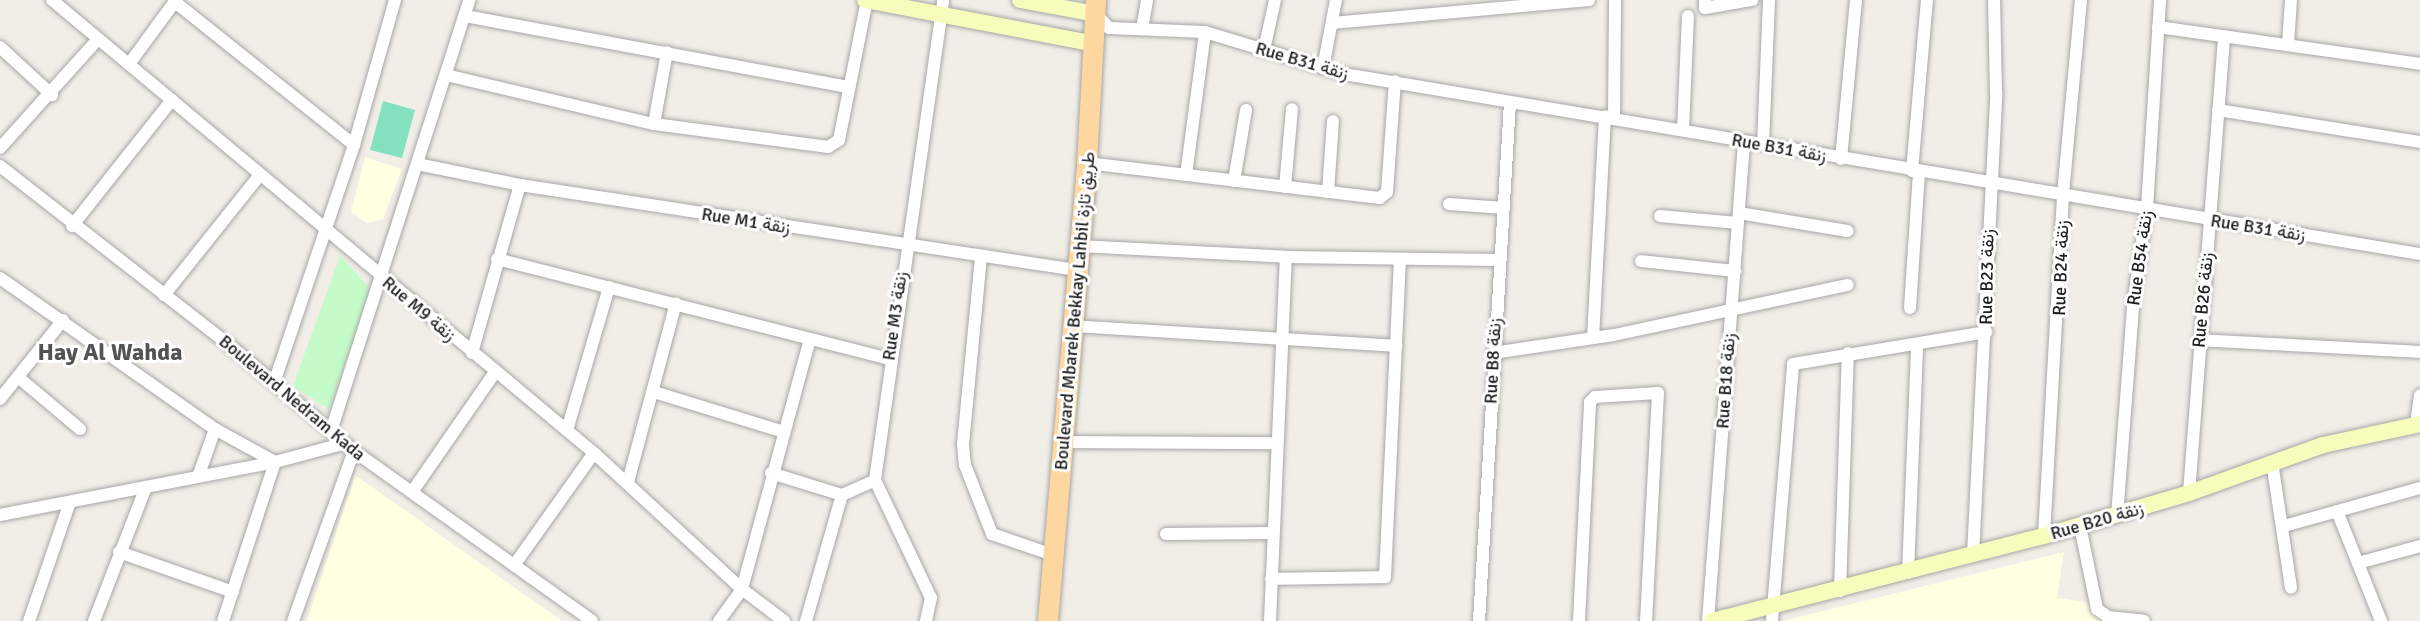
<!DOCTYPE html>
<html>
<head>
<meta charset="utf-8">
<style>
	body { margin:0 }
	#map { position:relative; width:2420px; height:621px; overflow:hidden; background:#f1eee7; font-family:Signika,Vazirmatn,sans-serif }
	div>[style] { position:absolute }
	.education>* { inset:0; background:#ffffe2 }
	.park>* { inset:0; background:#c4fbc9 }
	.pitch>* { inset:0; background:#84e1be }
	.roads { filter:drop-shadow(0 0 2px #a7a7a7) drop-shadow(0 0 2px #a7a7a7) }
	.street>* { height:12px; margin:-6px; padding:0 6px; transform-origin:6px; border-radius:6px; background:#fff }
	.secondary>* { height:16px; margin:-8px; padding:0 8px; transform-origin:8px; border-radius:8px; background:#f7fbbb }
	.primary>* { height:20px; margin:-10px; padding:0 10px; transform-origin:10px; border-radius:10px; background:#fed69f }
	span { translate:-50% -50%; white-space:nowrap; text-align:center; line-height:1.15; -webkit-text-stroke:6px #fff; paint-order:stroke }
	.street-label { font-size:18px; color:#202020 }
	.district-label { font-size:24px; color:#535353; font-weight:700 }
</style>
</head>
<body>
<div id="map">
	<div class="education">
		<div style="clip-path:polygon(365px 157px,402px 169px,383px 219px,367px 223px,351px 212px)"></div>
		<div style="clip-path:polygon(355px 475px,562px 621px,307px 621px)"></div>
		<div style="clip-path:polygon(2064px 552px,2057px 598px,2087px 602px,2109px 621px,1782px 621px)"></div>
	</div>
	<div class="park">
		<div style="clip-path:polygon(340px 256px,372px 290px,329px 409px,293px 386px)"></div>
	</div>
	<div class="pitch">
		<div style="clip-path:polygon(383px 101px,415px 110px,402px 158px,370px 150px)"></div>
	</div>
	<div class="roads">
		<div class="street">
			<div style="left:52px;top:0;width:706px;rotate:39.89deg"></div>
			<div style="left:594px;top:453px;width:201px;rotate:42.6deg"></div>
			<div style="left:742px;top:589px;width:53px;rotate:37.3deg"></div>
			<div style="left:1705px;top:0;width:8px;rotate:90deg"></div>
			<div style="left:1705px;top:8px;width:48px;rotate:-9.7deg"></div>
			<div style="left:175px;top:2px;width:229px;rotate:38.6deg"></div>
			<div style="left:1096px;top:14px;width:19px;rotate:47deg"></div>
			<div style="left:1109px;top:28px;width:96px;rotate:2.4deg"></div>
			<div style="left:1205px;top:32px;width:145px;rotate:16.8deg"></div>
			<div style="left:1344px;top:74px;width:1091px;rotate:9.5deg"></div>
			<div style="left:465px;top:16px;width:391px;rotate:10.5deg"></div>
			<div style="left:1332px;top:23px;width:258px;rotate:-5.1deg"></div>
			<div style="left:2158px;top:27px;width:265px;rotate:8deg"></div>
			<div style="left:1142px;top:29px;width:29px;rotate:-80deg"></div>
			<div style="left:2288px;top:45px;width:45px;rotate:-86.2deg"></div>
			<div style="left:0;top:47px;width:71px;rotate:42.7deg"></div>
			<div style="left:1264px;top:50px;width:51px;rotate:-77.6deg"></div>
			<div style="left:129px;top:64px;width:79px;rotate:-53.7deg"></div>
			<div style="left:1323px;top:68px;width:69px;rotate:-79.2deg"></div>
			<div style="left:446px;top:75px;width:214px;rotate:13.3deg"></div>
			<div style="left:654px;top:124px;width:176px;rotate:7.5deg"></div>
			<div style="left:828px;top:147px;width:13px;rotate:-32deg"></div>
			<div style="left:839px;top:140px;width:143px;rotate:-78.7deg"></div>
			<div style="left:2218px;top:110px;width:205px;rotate:9deg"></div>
			<div style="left:1614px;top:119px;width:119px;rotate:-89.5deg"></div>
			<div style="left:654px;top:124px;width:73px;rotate:-79.8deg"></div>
			<div style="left:1683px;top:130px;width:114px;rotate:-87.5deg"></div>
			<div style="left:1763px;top:144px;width:144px;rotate:-87.6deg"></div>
			<div style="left:0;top:148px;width:147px;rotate:-48deg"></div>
			<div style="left:1841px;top:159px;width:160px;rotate:-84.6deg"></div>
			<div style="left:1087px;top:163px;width:295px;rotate:6.8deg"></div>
			<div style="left:1380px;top:198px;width:9px;rotate:-41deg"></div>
			<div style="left:1387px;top:192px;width:111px;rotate:-85.9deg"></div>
			<div style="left:417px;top:164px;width:105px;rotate:11.5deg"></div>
			<div style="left:520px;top:185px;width:562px;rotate:8.69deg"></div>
			<div style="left:0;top:166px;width:297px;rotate:38deg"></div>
			<div style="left:234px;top:349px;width:157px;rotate:40.4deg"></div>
			<div style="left:354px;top:451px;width:292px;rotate:35.5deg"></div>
			<div style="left:1912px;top:171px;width:172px;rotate:-85deg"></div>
			<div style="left:1186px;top:175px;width:144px;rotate:-82.4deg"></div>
			<div style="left:1234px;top:181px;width:72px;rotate:-80.4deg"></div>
			<div style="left:1285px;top:187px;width:78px;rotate:-84.9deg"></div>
			<div style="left:1328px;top:192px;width:71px;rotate:-86deg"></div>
			<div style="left:1449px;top:204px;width:55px;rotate:4.2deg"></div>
			<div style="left:1739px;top:213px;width:110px;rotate:9.4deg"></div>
			<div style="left:1660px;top:216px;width:78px;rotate:5.1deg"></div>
			<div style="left:72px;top:226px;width:161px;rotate:-51.6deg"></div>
			<div style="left:1079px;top:246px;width:207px;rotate:3deg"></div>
			<div style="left:1286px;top:257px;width:213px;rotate:0.8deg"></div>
			<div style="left:981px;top:257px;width:188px;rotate:95.5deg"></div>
			<div style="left:963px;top:444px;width:21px;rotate:85deg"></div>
			<div style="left:965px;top:465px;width:74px;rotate:68.6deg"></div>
			<div style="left:992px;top:534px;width:68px;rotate:19deg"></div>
			<div style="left:497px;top:259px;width:405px;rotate:14.3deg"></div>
			<div style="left:1641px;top:261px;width:95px;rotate:6.1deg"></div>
			<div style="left:0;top:278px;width:263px;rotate:35.1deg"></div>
			<div style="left:215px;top:429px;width:68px;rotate:28.8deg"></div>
			<div style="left:275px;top:462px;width:167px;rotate:108.1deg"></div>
			<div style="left:164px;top:295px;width:152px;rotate:-51.4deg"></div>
			<div style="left:1910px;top:308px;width:136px;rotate:-86.2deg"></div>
			<div style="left:1072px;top:326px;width:325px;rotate:3.5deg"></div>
			<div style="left:1593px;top:338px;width:222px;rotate:-86.9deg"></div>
			<div style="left:2199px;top:340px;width:221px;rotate:3.1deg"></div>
			<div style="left:472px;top:353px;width:175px;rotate:-74.1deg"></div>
			<div style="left:1493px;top:353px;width:122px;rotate:-8.5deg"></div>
			<div style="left:1614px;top:335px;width:239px;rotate:-12.1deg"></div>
			<div style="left:18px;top:377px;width:81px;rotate:40deg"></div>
			<div style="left:274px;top:383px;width:251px;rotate:-71.4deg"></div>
			<div style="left:354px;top:145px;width:151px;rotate:-74.2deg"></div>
			<div style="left:654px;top:392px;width:136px;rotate:17.1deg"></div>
			<div style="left:0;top:399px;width:101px;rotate:-51.4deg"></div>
			<div style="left:2416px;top:424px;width:29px;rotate:-82deg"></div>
			<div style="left:567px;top:430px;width:149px;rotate:-73.6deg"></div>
			<div style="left:331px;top:431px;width:453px;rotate:-72.2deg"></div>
			<div style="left:1064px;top:442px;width:212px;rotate:0.3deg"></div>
			<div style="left:2272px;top:462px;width:127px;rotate:81.4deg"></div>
			<div style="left:771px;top:473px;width:74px;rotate:17.2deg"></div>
			<div style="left:842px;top:495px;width:36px;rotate:-24deg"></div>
			<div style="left:198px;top:477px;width:51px;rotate:-70.5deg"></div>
			<div style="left:628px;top:482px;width:185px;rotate:-75deg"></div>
			<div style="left:412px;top:492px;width:146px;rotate:-55.3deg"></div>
			<div style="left:2189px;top:493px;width:458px;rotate:-85.6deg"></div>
			<div style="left:2337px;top:511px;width:118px;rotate:68.2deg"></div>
			<div style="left:0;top:515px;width:280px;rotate:-10.9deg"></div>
			<div style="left:275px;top:462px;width:73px;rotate:-15deg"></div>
			<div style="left:2117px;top:516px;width:211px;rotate:-85.6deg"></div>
			<div style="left:2133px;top:306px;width:99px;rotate:-81.9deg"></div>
			<div style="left:2147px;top:208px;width:208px;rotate:-86.4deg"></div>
			<div style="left:2080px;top:526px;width:85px;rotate:78.4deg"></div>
			<div style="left:2097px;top:609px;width:14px;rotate:36deg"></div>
			<div style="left:2108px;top:617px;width:36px;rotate:6deg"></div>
			<div style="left:2284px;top:526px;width:141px;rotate:-15.6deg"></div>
			<div style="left:1166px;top:534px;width:107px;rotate:-0.5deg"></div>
			<div style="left:2044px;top:536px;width:343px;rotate:-86.8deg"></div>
			<div style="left:2063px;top:194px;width:195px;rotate:-84.7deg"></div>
			<div style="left:119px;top:552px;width:121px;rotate:19.3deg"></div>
			<div style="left:1973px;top:555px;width:463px;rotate:-87.1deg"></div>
			<div style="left:1996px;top:93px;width:93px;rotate:-91.2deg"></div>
			<div style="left:2358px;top:563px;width:64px;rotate:-15.3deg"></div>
			<div style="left:515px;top:564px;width:136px;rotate:-54.6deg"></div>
			<div style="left:1908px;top:573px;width:229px;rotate:-87.7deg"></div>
			<div style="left:1271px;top:579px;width:114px;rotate:-1deg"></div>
			<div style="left:1385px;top:577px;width:318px;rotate:-87.3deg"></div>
			<div style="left:1840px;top:591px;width:238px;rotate:-88.1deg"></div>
			<div style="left:29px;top:621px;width:126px;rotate:-71deg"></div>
			<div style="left:94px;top:621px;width:144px;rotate:-68.8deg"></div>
			<div style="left:293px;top:621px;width:181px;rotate:-70.3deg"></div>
			<div style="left:719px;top:621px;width:39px;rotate:-54deg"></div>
			<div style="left:742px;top:589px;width:259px;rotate:-74.8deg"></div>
			<div style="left:806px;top:621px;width:131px;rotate:-74.1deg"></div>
			<div style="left:926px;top:621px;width:24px;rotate:-78deg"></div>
			<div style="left:931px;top:598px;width:131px;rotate:-115.4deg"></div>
			<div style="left:875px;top:480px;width:485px;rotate:-81.9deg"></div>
			<div style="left:1270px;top:621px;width:364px;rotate:-87.5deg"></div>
			<div style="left:1479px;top:621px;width:520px;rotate:-86.58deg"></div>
			<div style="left:1579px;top:621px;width:219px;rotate:-87.1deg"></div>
			<div style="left:1590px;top:402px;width:7px;rotate:-45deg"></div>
			<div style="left:1595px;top:397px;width:63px;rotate:-3.6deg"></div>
			<div style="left:1658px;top:393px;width:228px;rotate:93deg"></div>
			<div style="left:1708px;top:621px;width:480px;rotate:-85.7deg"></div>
			<div style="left:1772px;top:621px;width:258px;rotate:-85.3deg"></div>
			<div style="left:1793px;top:364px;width:196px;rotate:-9.4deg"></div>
		</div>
		<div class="secondary">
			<div style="left:865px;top:0;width:234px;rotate:10.8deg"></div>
			<div style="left:1020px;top:0;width:77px;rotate:10.4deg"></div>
			<div style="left:1712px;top:621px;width:343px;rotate:-14.4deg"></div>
			<div style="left:2044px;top:536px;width:151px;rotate:-16.5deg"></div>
			<div style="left:2189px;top:493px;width:142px;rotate:-19.7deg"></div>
			<div style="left:2323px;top:445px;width:99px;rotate:-12.2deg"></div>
		</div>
		<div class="primary">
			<div style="left:1048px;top:621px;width:460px;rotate:-85.1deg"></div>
			<div style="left:1087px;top:163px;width:163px;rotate:-86.8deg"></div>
		</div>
	</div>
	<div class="street-label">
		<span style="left:1302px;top:61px;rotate:16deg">Rue B31 زنقة</span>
		<span style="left:1779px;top:148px;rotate:10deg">Rue B31 زنقة</span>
		<span style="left:746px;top:221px;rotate:9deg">Rue M1 زنقة</span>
		<span style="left:2258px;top:228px;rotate:9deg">Rue B31 زنقة</span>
		<span style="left:2140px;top:258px;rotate:-82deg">Rue B54 زنقة</span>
		<span style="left:2061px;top:268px;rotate:-88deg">Rue B24 زنقة</span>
		<span style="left:1987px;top:277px;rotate:-89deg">Rue B23 زنقة</span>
		<span style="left:2203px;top:300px;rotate:-85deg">Rue B26 زنقة</span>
		<span style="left:419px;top:309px;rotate:40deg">Rue M9 زنقة</span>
		<span style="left:1075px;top:311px;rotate:-85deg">Boulevard Mbarek Bekkay Lahbil طريق تازة</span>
		<span style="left:895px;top:316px;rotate:-82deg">Rue M3 زنقة</span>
		<span style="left:1493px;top:361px;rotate:-87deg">Rue B8 زنقة</span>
		<span style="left:1726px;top:381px;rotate:-86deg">Rue B18 زنقة</span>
		<span style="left:292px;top:398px;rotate:40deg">Boulevard Nedram Kada</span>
		<span style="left:2097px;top:521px;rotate:-16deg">Rue B20 زنقة</span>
	</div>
	<div class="district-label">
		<span style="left:110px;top:353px">Hay Al Wahda</span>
	</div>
</div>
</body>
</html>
